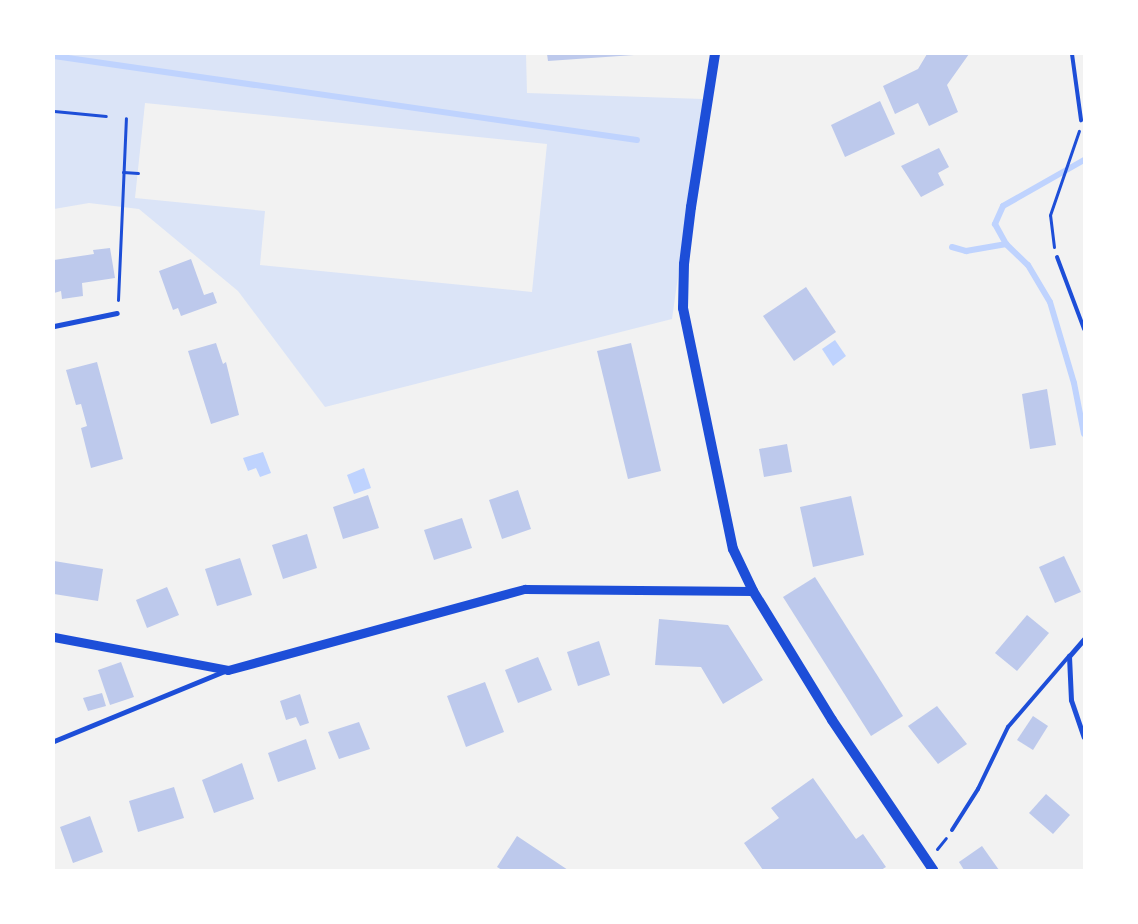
<!DOCTYPE html>
<html>
<head>
<meta charset="utf-8">
<style>
	body { margin:0 }
	#map { position:relative; width:1138px; height:924px; overflow:hidden; background:#f2f2f2; font-family:"IBM Plex Sans",sans-serif }
	div>[style] { position:absolute }
	.green>* { inset:0; background:#dbe4f7 }
	.water>* { inset:0; background:#bfd3fe }
	.stream>* { height:6px; margin:-3px; padding:0 3px; transform-origin:3px; border-radius:3px; background:#bfd3fe }
	.building>* { inset:0; background:#bdc9ec }
	.path>* { height:3px; margin:-1.5px; padding:0 1.5px; transform-origin:1.5px; border-radius:1.5px; background:#1d4ed8 }
	.service>* { height:4px; margin:-2px; padding:0 2px; transform-origin:2px; border-radius:2px; background:#1d4ed8 }
	.minor>* { height:5px; margin:-2.5px; padding:0 2.5px; transform-origin:2.5px; border-radius:2.5px; background:#1d4ed8 }
	.tertiary>* { height:9px; margin:-4.5px; padding:0 4.5px; transform-origin:4.5px; border-radius:4.5px; background:#1d4ed8 }
	.secondary>* { height:10px; margin:-5px; padding:0 5px; transform-origin:5px; border-radius:5px; background:#1d4ed8 }
	span { translate:-50% -50%; white-space:nowrap; text-align:center; line-height:1.15; -webkit-text-stroke:5px #fff; paint-order:stroke }
	.frame { position:absolute; inset:0; border:55px solid #fff; pointer-events:none }
</style>
</head>
<body>
<div id="map">
	<div class="green">
		<div style="clip-path:polygon(evenodd,54px 54px,526px 54px,527px 93px,703px 99px,672px 319px,325px 407px,238px 291px,139px 209px,89px 203px,54px 209px,54px 54px,145px 103px,547px 144px,532px 292px,260px 265px,265px 211px,135px 198px,145px 103px)"></div>
	</div>
	<div class="water">
		<div style="clip-path:polygon(835px 340px,846px 356px,833px 366px,822px 349px)"></div>
		<div style="clip-path:polygon(263px 452px,271px 473px,260px 477px,256px 468px,248px 471px,243px 458px)"></div>
		<div style="clip-path:polygon(364px 468px,371px 488px,354px 494px,347px 475px)"></div>
	</div>
	<div class="stream">
		<div style="left:54px;top:56px;width:589px;rotate:8.2deg"></div>
		<div style="left:1084px;top:160px;width:93px;rotate:150.4deg"></div>
		<div style="left:1003px;top:206px;width:20px;rotate:114deg"></div>
		<div style="left:995px;top:224px;width:23px;rotate:61deg"></div>
		<div style="left:1006px;top:244px;width:30px;rotate:44deg"></div>
		<div style="left:1028px;top:265px;width:43px;rotate:59.3deg"></div>
		<div style="left:1050px;top:302px;width:84px;rotate:73.5deg"></div>
		<div style="left:1074px;top:383px;width:52px;rotate:78.9deg"></div>
		<div style="left:952px;top:247px;width:15px;rotate:16deg"></div>
		<div style="left:966px;top:251px;width:41px;rotate:-9.9deg"></div>
	</div>
	<div class="building">
		<div style="clip-path:polygon(547px 54px,634px 54px,634px 55px,548px 61px)"></div>
		<div style="clip-path:polygon(927px 54px,969px 54px,947px 85px,958px 112px,929px 126px,918px 103px,895px 114px,883px 86px,918px 69px)"></div>
		<div style="clip-path:polygon(880px 101px,895px 134px,845px 157px,831px 125px)"></div>
		<div style="clip-path:polygon(939px 148px,949px 167px,938px 173px,944px 185px,921px 197px,901px 166px)"></div>
		<div style="clip-path:polygon(110px 248px,115px 278px,82px 283px,83px 296px,62px 299px,61px 291px,54px 293px,54px 260px,94px 254px,93px 250px)"></div>
		<div style="clip-path:polygon(191px 259px,204px 295px,213px 292px,217px 303px,181px 316px,178px 308px,173px 310px,159px 271px)"></div>
		<div style="clip-path:polygon(806px 287px,836px 332px,794px 361px,763px 316px)"></div>
		<div style="clip-path:polygon(216px 343px,223px 364px,226px 362px,239px 415px,211px 424px,188px 351px)"></div>
		<div style="clip-path:polygon(631px 343px,661px 471px,628px 479px,597px 351px)"></div>
		<div style="clip-path:polygon(97px 362px,123px 459px,91px 468px,81px 428px,87px 426px,81px 404px,76px 405px,66px 370px)"></div>
		<div style="clip-path:polygon(1047px 389px,1056px 445px,1030px 449px,1022px 394px)"></div>
		<div style="clip-path:polygon(787px 444px,792px 472px,764px 477px,759px 449px)"></div>
		<div style="clip-path:polygon(518px 490px,531px 529px,502px 539px,489px 500px)"></div>
		<div style="clip-path:polygon(368px 495px,379px 528px,343px 539px,333px 507px)"></div>
		<div style="clip-path:polygon(851px 496px,864px 555px,813px 567px,800px 507px)"></div>
		<div style="clip-path:polygon(462px 518px,472px 548px,434px 560px,424px 530px)"></div>
		<div style="clip-path:polygon(307px 534px,317px 568px,283px 579px,272px 545px)"></div>
		<div style="clip-path:polygon(1064px 556px,1081px 592px,1055px 603px,1039px 567px)"></div>
		<div style="clip-path:polygon(240px 558px,252px 595px,217px 606px,205px 569px)"></div>
		<div style="clip-path:polygon(54px 561px,103px 569px,98px 601px,54px 594px)"></div>
		<div style="clip-path:polygon(815px 577px,903px 716px,871px 736px,783px 597px)"></div>
		<div style="clip-path:polygon(167px 587px,179px 615px,147px 628px,136px 600px)"></div>
		<div style="clip-path:polygon(1027px 615px,1049px 633px,1017px 671px,995px 653px)"></div>
		<div style="clip-path:polygon(659px 619px,728px 625px,763px 680px,723px 704px,701px 667px,655px 665px)"></div>
		<div style="clip-path:polygon(599px 641px,610px 675px,578px 686px,567px 652px)"></div>
		<div style="clip-path:polygon(538px 657px,552px 690px,518px 703px,505px 670px)"></div>
		<div style="clip-path:polygon(121px 662px,134px 697px,110px 705px,98px 670px)"></div>
		<div style="clip-path:polygon(485px 682px,504px 732px,466px 747px,447px 696px)"></div>
		<div style="clip-path:polygon(102px 693px,106px 706px,88px 711px,83px 698px)"></div>
		<div style="clip-path:polygon(300px 694px,309px 723px,300px 726px,296px 717px,286px 720px,280px 701px)"></div>
		<div style="clip-path:polygon(937px 706px,967px 744px,938px 764px,908px 726px)"></div>
		<div style="clip-path:polygon(1033px 716px,1048px 726px,1033px 750px,1017px 740px)"></div>
		<div style="clip-path:polygon(359px 722px,370px 749px,339px 759px,328px 732px)"></div>
		<div style="clip-path:polygon(306px 739px,316px 769px,278px 782px,268px 753px)"></div>
		<div style="clip-path:polygon(242px 763px,254px 799px,214px 813px,202px 780px)"></div>
		<div style="clip-path:polygon(813px 778px,856px 839px,863px 834px,886px 867px,881px 870px,763px 870px,744px 843px,779px 818px,771px 808px)"></div>
		<div style="clip-path:polygon(174px 787px,184px 818px,138px 832px,129px 801px)"></div>
		<div style="clip-path:polygon(1046px 794px,1070px 815px,1053px 834px,1029px 813px)"></div>
		<div style="clip-path:polygon(90px 816px,103px 852px,73px 863px,60px 827px)"></div>
		<div style="clip-path:polygon(517px 836px,568px 870px,502px 870px,497px 867px)"></div>
		<div style="clip-path:polygon(982px 846px,999px 870px,964px 870px,959px 862px)"></div>
	</div>
	<div class="path">
		<div style="left:54px;top:111px;width:52px;rotate:5.5deg"></div>
		<div style="left:123px;top:172px;width:15px;rotate:4deg"></div>
		<div style="left:1054px;top:247px;width:32px;rotate:-97deg"></div>
		<div style="left:1050px;top:215px;width:89px;rotate:-71deg"></div>
		<div style="left:118px;top:300px;width:182px;rotate:-87.5deg"></div>
		<div style="left:937px;top:849px;width:14px;rotate:-51deg"></div>
	</div>
	<div class="service">
		<div style="left:1072px;top:54px;width:67px;rotate:82.2deg"></div>
		<div style="left:1057px;top:257px;width:77px;rotate:69.4deg"></div>
		<div style="left:952px;top:830px;width:49px;rotate:-57.6deg"></div>
		<div style="left:978px;top:789px;width:69px;rotate:-64.2deg"></div>
		<div style="left:1008px;top:727px;width:94px;rotate:-49.3deg"></div>
	</div>
	<div class="minor">
		<div style="left:54px;top:326px;width:64px;rotate:-11.7deg"></div>
		<div style="left:1084px;top:639px;width:23px;rotate:131deg"></div>
		<div style="left:1069px;top:656px;width:44px;rotate:87.4deg"></div>
		<div style="left:1071px;top:700px;width:39px;rotate:71deg"></div>
		<div style="left:54px;top:741px;width:185px;rotate:-22.3deg"></div>
	</div>
	<div class="tertiary">
		<div style="left:54px;top:637px;width:177px;rotate:10.7deg"></div>
		<div style="left:228px;top:670px;width:308px;rotate:-15.3deg"></div>
		<div style="left:525px;top:589px;width:228px;rotate:0.5deg"></div>
	</div>
	<div class="secondary">
		<div style="left:715px;top:54px;width:155px;rotate:98.9deg"></div>
		<div style="left:691px;top:207px;width:57px;rotate:97deg"></div>
		<div style="left:684px;top:264px;width:44px;rotate:91.3deg"></div>
		<div style="left:683px;top:308px;width:246px;rotate:78.3deg"></div>
		<div style="left:733px;top:549px;width:47px;rotate:64.5deg"></div>
		<div style="left:753px;top:591px;width:151px;rotate:58.5deg"></div>
		<div style="left:832px;top:720px;width:181px;rotate:56deg"></div>
	</div>
	<div class="frame"></div>
</div>
</body>
</html>
